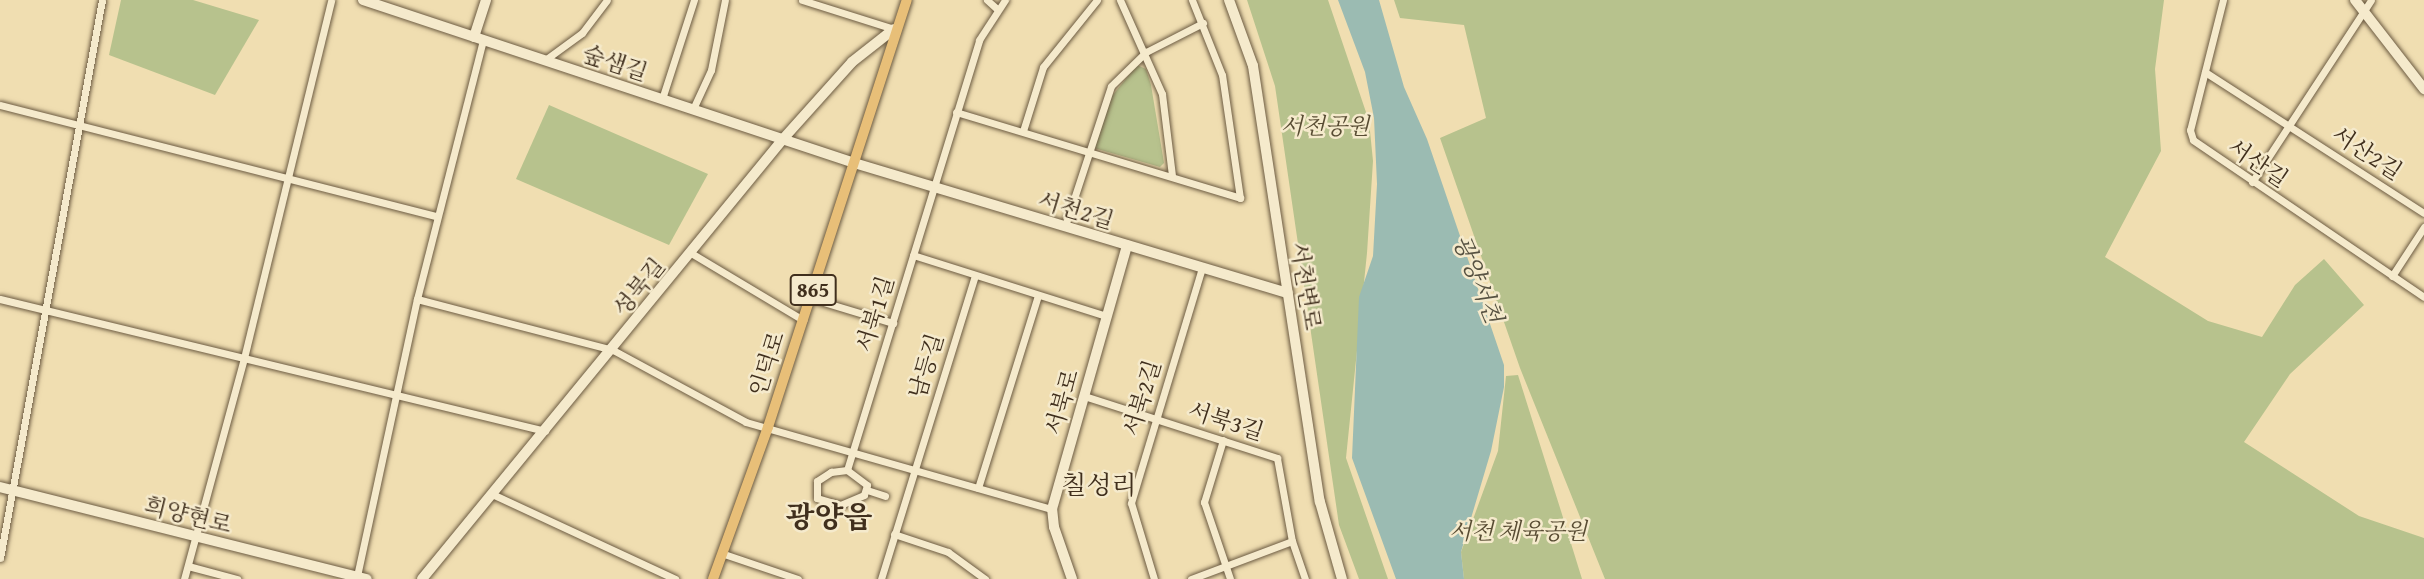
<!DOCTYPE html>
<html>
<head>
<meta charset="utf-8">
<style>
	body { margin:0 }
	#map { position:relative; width:2424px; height:579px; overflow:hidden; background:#f0deb1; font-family:"Gentium Book Plus","Noto Serif KR",serif }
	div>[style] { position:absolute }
	.green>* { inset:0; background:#b7c28d }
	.water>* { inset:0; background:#9bbbb2 }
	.roads { filter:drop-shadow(0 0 2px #6c5b42) drop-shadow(0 0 2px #6c5b42) }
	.street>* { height:7px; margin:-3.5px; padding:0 3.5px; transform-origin:3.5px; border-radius:3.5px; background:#f5eacc }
	.secondary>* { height:10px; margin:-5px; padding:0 5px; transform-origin:5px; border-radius:5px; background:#f5eacc }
	.primary>* { height:10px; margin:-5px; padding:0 5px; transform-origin:5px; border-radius:5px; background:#e8bf78 }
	span { translate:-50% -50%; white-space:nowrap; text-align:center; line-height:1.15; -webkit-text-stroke:5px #f5eacc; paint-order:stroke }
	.shield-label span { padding:2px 5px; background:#f5eacc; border:2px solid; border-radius:5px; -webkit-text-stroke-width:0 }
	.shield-label { font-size:21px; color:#402f1d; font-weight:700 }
	.street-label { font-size:23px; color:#402f1d }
	.park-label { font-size:23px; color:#584c33; font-style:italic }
	.water-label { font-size:24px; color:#575242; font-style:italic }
	.quarter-label { font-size:26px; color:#402f1d }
	.district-label { font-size:30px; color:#402f1d; font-weight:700 }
</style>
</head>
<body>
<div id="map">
	<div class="green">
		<div style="clip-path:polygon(121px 0,193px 0,259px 20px,215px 95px,109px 55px)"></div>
		<div style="clip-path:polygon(1247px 0,1328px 0,1369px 121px,1373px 161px,1367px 253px,1346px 458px,1388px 579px,1359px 579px,1339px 525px,1275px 86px)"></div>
		<div style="clip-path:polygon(1394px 0,2164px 0,2155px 69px,2161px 151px,2105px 257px,2208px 321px,2262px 337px,2295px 285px,2324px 259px,2364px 305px,2290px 374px,2244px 442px,2359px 516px,2424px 538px,2424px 579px,1605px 579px,1520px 368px,1440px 138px,1486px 118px,1464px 25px,1400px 18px)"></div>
		<div style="clip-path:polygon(1137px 65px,1146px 69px,1151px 85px,1164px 163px,1160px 167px,1094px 148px,1112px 96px)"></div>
		<div style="clip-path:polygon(549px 105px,708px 174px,669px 245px,516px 179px)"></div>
		<div style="clip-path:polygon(1518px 375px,1561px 511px,1582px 579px,1464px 579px,1461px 552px,1498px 451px,1506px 376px)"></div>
	</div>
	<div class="water">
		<div style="clip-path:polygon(1338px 0,1379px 0,1404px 87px,1427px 139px,1504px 365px,1504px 387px,1491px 451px,1461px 552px,1464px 579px,1396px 579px,1352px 458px,1359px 297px,1373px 256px,1377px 184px,1374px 118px,1365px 72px)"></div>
	</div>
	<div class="roads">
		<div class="street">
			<div style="left:802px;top:0;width:96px;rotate:17.5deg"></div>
			<div style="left:987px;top:0;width:13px;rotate:42deg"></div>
			<div style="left:1120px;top:0;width:103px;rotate:65.9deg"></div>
			<div style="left:1162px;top:94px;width:83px;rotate:83deg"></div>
			<div style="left:2223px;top:0;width:134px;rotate:104.2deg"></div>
			<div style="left:2190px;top:130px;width:10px;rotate:73deg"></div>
			<div style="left:2193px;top:140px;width:279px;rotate:34.2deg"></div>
			<div style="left:545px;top:60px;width:46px;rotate:-36.1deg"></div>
			<div style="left:582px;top:33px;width:41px;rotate:-52.9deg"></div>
			<div style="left:2205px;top:72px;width:260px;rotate:32.8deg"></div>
			<div style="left:662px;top:99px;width:104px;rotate:-72.1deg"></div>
			<div style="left:0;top:105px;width:451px;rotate:14.3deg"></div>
			<div style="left:693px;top:109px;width:43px;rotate:-65.2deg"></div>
			<div style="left:711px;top:70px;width:71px;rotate:-78.7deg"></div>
			<div style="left:956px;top:112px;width:297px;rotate:16.8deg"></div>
			<div style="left:1240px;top:198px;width:124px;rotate:-98.3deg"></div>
			<div style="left:1222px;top:75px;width:81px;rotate:-111.8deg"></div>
			<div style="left:1023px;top:131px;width:67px;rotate:-72.6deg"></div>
			<div style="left:1043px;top:67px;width:86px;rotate:-51.1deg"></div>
			<div style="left:2252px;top:182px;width:217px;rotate:-56.8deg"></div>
			<div style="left:1065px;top:226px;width:147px;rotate:-71.8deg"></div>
			<div style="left:1111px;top:86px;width:49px;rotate:-44.2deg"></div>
			<div style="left:1146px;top:52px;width:64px;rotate:-27deg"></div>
			<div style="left:691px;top:253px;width:131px;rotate:30.9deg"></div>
			<div style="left:913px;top:255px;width:203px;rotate:17.5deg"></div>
			<div style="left:2392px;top:276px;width:59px;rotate:-56.9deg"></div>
			<div style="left:810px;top:298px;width:87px;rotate:16.8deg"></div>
			<div style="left:0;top:299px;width:561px;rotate:13.61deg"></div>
			<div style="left:417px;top:299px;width:203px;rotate:14.6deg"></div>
			<div style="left:613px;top:350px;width:151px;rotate:28.4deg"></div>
			<div style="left:746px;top:422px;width:318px;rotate:15.9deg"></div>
			<div style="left:1084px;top:396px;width:203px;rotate:17.8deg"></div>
			<div style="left:1277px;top:458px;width:84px;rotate:79.8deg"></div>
			<div style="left:1292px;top:541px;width:40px;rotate:71.1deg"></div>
			<div style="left:1223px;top:440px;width:65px;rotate:107deg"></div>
			<div style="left:1204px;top:502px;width:81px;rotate:71.3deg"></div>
			<div style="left:847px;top:470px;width:450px;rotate:-72.9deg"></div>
			<div style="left:979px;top:40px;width:48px;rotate:-57deg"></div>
			<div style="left:847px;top:470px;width:25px;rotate:37deg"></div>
			<div style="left:867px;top:485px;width:10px;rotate:107deg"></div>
			<div style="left:864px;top:495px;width:25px;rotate:157deg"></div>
			<div style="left:841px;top:505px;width:25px;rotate:-164deg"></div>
			<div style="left:817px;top:498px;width:17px;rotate:-90deg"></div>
			<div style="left:817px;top:481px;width:17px;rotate:-33deg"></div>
			<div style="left:831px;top:472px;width:16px;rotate:-7deg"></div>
			<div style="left:978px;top:488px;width:202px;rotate:-72.7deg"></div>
			<div style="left:867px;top:490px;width:19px;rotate:18deg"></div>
			<div style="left:492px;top:494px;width:202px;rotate:24.9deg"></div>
			<div style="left:894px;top:534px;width:57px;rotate:18.4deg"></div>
			<div style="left:948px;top:552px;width:46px;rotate:36.1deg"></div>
			<div style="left:724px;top:554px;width:78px;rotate:18.7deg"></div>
			<div style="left:0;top:558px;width:567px;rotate:-79.64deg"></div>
			<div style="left:188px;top:566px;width:51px;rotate:14.9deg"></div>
			<div style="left:357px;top:576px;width:283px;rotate:-77.8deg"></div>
			<div style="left:417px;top:299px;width:267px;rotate:-75.7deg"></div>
			<div style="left:184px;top:579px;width:229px;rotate:-74.8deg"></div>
			<div style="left:244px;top:358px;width:368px;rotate:-76.3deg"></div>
			<div style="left:881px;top:579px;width:318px;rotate:-72.8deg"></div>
			<div style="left:1154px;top:579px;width:79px;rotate:-106.8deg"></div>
			<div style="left:1131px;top:503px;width:245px;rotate:-73.2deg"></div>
			<div style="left:1191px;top:579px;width:108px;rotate:-20.6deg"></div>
		</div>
		<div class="secondary">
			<div style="left:363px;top:0;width:517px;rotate:18.36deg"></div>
			<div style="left:854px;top:163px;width:453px;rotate:16.7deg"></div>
			<div style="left:1229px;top:0;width:70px;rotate:70deg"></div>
			<div style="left:1253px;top:66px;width:441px;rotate:81.3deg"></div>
			<div style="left:1320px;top:502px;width:80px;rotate:74.1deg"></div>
			<div style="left:2355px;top:0;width:113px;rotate:52.2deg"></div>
			<div style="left:474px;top:37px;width:39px;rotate:-72deg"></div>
			<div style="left:0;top:487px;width:378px;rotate:14.1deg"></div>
			<div style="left:422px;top:579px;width:569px;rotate:-50.63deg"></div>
			<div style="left:783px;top:139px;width:103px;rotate:-48.1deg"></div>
			<div style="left:852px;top:62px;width:53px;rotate:-38.2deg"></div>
			<div style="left:1072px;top:579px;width:55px;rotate:-109.1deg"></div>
			<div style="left:1054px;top:527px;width:18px;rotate:-96deg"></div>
			<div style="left:1052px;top:509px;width:274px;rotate:-74.1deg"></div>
		</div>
		<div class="primary">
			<div style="left:713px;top:579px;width:162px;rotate:-70.1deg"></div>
			<div style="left:768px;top:427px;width:449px;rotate:-72deg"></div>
		</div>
	</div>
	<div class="shield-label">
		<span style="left:813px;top:290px">865</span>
	</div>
	<div class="street-label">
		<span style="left:615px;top:63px;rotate:18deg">숲샘길</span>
		<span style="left:2367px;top:153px;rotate:33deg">서산2길</span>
		<span style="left:2258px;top:163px;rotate:34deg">서산길</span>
		<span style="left:1076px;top:210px;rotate:17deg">서천2길</span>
		<span style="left:1306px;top:286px;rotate:81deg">서천변로</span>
		<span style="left:639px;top:287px;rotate:-51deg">성북길</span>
		<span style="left:875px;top:314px;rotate:-73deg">서북1길</span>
		<span style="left:767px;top:364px;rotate:-72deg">인덕로</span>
		<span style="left:926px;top:366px;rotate:-73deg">남등길</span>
		<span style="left:1142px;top:398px;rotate:-73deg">서북2길</span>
		<span style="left:1062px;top:402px;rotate:-74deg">서북로</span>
		<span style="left:1226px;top:421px;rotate:18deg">서북3길</span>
		<span style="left:188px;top:515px;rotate:14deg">희양현로</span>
	</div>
	<div class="park-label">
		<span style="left:1325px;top:126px">서천공원</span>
		<span style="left:1518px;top:531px">서천 체육공원</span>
	</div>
	<div class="water-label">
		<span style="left:1478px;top:279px;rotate:68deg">광양서천</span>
	</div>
	<div class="quarter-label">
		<span style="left:1099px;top:485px">칠성리</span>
	</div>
	<div class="district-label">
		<span style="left:829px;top:516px">광양읍</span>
	</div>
</div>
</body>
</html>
